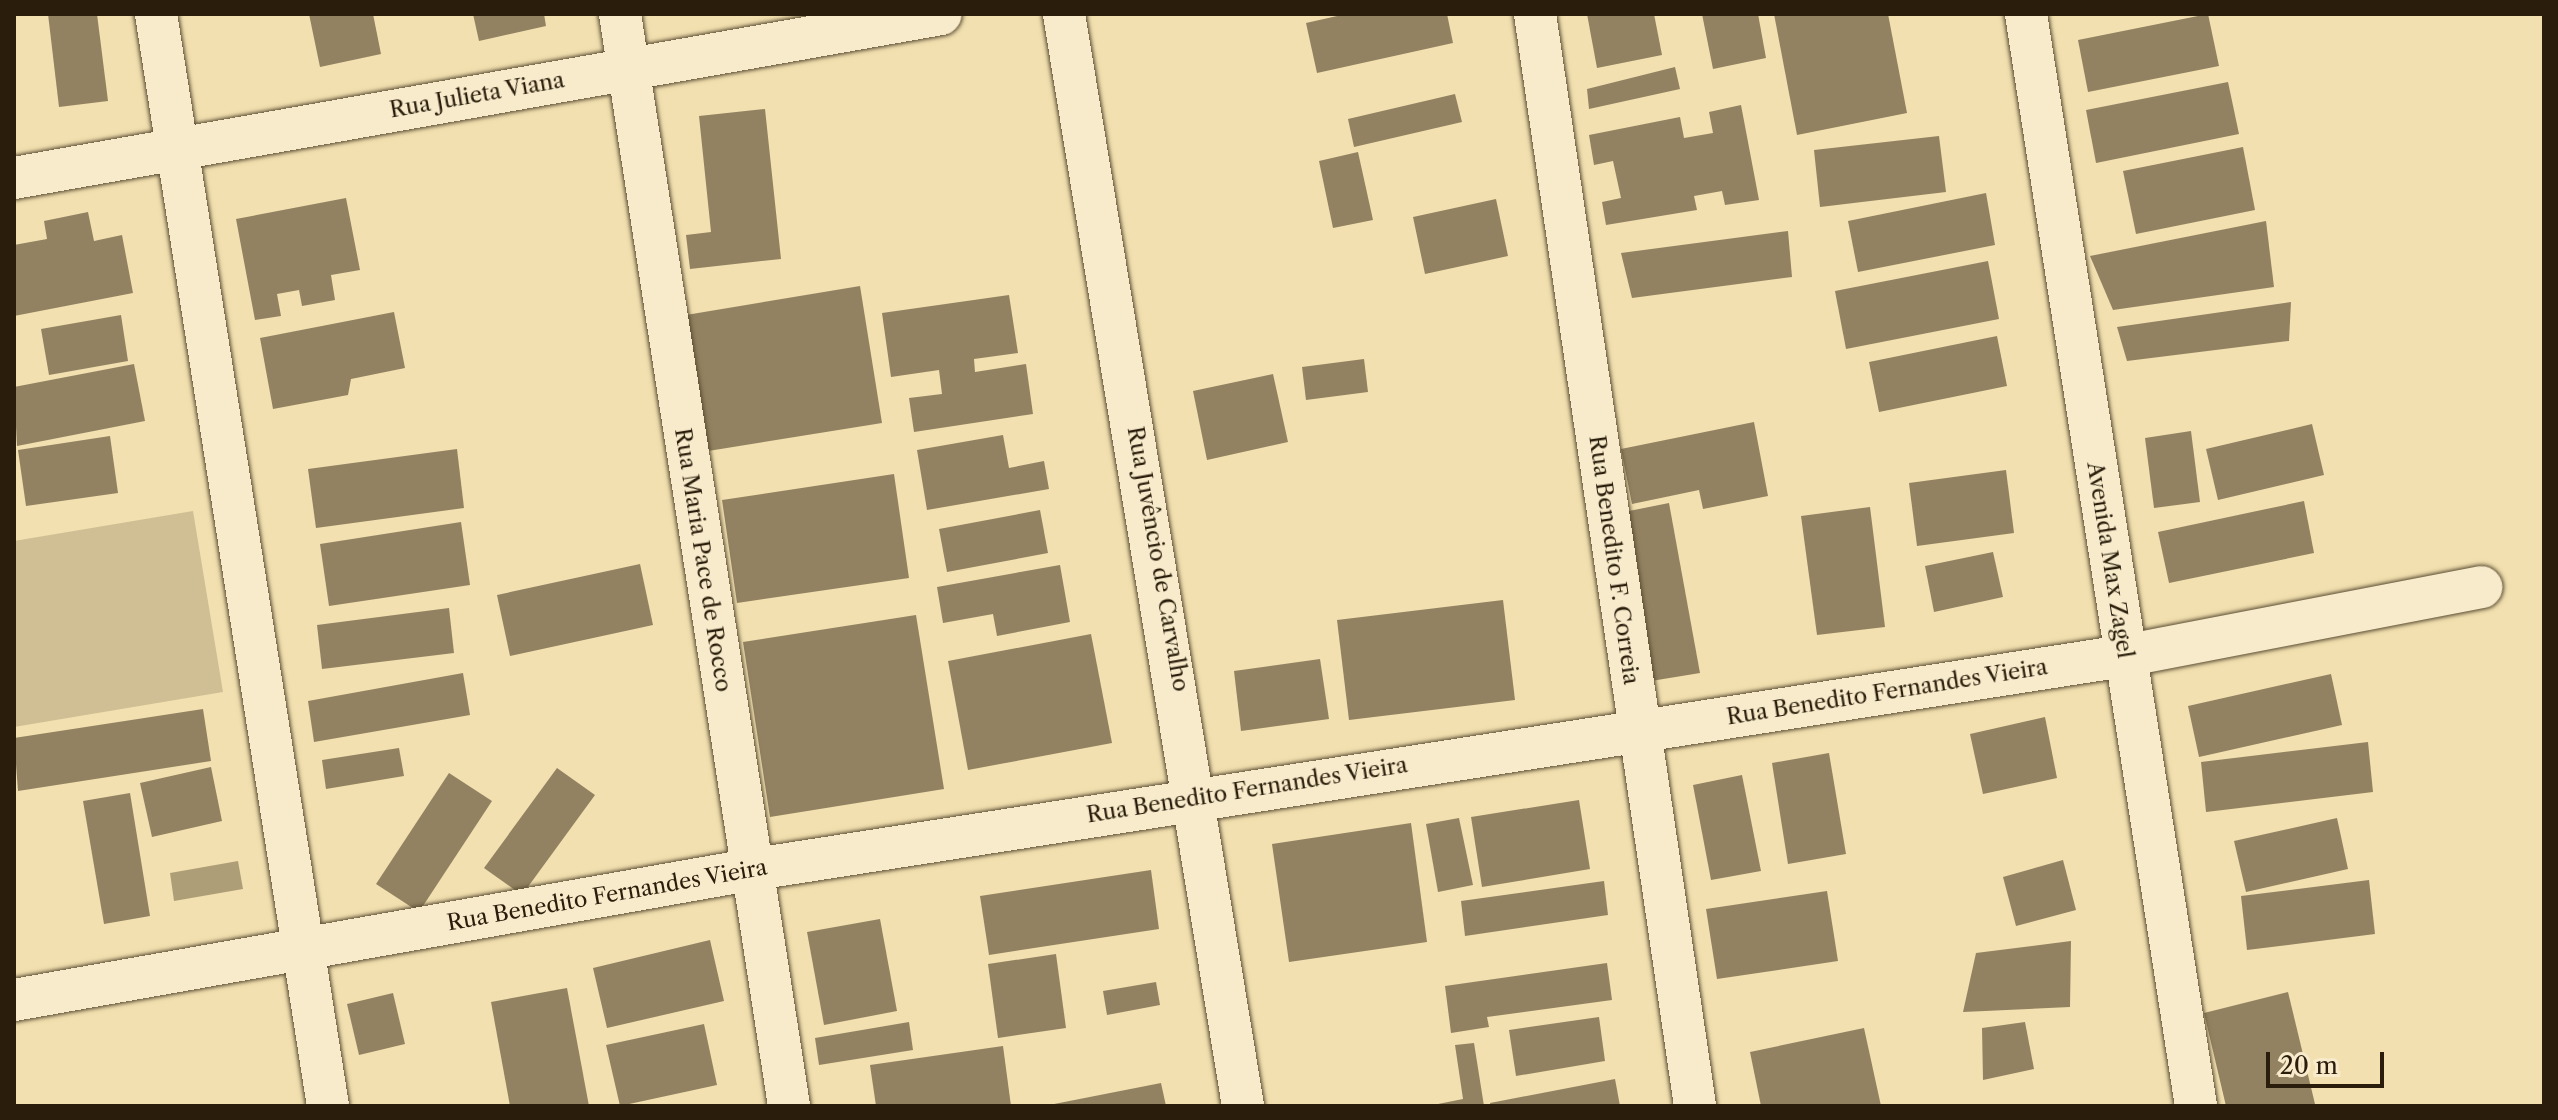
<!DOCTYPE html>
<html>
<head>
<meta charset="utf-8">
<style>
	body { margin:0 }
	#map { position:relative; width:2558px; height:1120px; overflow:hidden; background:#f2e0b0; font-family:"Libre Caslon Text",serif }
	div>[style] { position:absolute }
	.green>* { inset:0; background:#d0bf94 }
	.water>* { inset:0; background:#ae9e78 }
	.building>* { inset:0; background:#928261 }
	.roads { filter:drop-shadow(0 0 2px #5c4e34) drop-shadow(0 0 2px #5c4e34) }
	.street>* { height:42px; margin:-21px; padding:0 21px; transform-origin:21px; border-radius:21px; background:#f7ebcc }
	span { translate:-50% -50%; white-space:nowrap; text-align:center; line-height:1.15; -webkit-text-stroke:6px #f7ebcc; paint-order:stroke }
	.street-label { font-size:22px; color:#2a1d0b }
	.frame { position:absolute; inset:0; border:16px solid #2a1d0b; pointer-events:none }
	.scale { position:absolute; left:2266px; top:1052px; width:118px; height:36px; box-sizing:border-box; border:4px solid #2a1d0b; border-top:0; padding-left:10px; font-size:24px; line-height:28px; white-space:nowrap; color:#2a1d0b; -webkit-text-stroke:6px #f7ebcc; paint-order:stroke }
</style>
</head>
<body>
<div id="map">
	<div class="green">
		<div style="clip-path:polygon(193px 511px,223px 692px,14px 727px,14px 541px)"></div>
	</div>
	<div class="water">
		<div style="clip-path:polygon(238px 861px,243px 889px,174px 901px,170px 873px)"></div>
	</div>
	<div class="building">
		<div style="clip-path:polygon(48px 14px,97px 14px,108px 101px,59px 107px)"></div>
		<div style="clip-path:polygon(309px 14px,373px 14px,381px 54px,320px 67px)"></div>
		<div style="clip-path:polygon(473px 14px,544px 14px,546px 26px,479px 41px)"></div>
		<div style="clip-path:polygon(1346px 14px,1447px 14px,1453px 43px,1317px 73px,1306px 23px)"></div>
		<div style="clip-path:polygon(1587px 14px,1654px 14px,1662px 55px,1597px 68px)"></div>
		<div style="clip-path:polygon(1702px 14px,1758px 14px,1766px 58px,1713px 69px)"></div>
		<div style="clip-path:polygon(1774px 14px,1888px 14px,1907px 113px,1797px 135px)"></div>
		<div style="clip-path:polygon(2208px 14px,2219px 66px,2088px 92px,2078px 40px)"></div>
		<div style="clip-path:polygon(1675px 67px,1680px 89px,1589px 109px,1587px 89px)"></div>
		<div style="clip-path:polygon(2228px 82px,2239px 134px,2096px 163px,2086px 110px)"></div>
		<div style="clip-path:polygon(1455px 94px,1462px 122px,1354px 147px,1348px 119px)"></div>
		<div style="clip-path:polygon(1741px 105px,1759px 200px,1725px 205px,1722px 191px,1694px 196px,1697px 210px,1606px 225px,1602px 202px,1621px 198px,1613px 161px,1594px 165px,1589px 135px,1680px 117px,1684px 138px,1713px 133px,1709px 112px)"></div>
		<div style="clip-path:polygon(765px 109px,781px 259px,690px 269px,686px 235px,711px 232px,699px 116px)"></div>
		<div style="clip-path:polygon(1939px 136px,1946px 192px,1820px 207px,1814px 150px)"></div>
		<div style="clip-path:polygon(2243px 147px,2255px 210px,2136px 234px,2123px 171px)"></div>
		<div style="clip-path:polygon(1358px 152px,1373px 220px,1333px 228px,1319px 161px)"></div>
		<div style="clip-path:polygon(1986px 193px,1995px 245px,1858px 272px,1848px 221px)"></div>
		<div style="clip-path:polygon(346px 198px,360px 270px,331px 275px,335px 300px,302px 306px,299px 290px,277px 294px,281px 316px,255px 320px,236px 219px)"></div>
		<div style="clip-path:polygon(1496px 199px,1508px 256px,1425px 274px,1413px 217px)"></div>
		<div style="clip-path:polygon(88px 212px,94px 241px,122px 235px,133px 293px,14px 316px,14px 245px,47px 239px,44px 221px)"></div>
		<div style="clip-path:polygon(2266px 221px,2274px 287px,2113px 310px,2090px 256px)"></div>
		<div style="clip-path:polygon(1788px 231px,1792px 277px,1632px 298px,1621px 253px)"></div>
		<div style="clip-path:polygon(1988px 261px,1999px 319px,1846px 349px,1835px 291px)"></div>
		<div style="clip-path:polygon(860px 286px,882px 423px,702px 452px,680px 316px)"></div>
		<div style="clip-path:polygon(1009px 295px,1018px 353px,974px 359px,975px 372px,1026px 364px,1033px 414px,914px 432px,909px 398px,942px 394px,939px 370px,891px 377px,882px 313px)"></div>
		<div style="clip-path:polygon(2291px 302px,2289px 341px,2127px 361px,2117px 327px)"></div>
		<div style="clip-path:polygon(394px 312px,405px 368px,351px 379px,348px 395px,273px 409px,260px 338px)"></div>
		<div style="clip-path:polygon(121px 315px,128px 361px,49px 375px,41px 329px)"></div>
		<div style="clip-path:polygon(1997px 336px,2007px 386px,1879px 412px,1869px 362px)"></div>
		<div style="clip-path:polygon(1364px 359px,1368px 392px,1306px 400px,1302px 367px)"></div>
		<div style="clip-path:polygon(134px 364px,145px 421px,17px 446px,14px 387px)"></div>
		<div style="clip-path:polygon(1273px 374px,1288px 442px,1207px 460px,1193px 391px)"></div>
		<div style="clip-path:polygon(1754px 422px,1768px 496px,1703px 509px,1699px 490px,1632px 504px,1621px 449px)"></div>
		<div style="clip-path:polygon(2312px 424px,2324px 475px,2218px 500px,2206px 449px)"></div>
		<div style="clip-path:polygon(2191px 431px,2200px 502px,2154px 508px,2145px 438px)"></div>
		<div style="clip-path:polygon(1003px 435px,1009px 468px,1044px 461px,1049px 489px,927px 510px,917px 450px)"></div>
		<div style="clip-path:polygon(110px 436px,118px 493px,26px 506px,18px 450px)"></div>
		<div style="clip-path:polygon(457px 449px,464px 508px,316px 528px,308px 469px)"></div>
		<div style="clip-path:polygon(2006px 470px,2014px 533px,1917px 546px,1909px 483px)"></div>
		<div style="clip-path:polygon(894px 474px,909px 578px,737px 603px,722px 500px)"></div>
		<div style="clip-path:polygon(2304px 501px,2314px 553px,2169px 583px,2158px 532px)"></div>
		<div style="clip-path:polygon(1669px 503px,1700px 673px,1645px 682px,1614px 514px)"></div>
		<div style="clip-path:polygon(1870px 507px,1885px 627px,1817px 635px,1801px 516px)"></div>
		<div style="clip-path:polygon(1040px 510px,1048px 553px,947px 572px,939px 529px)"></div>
		<div style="clip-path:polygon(461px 522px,470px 585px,329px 606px,320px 544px)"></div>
		<div style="clip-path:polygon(1993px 552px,2003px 597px,1934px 612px,1925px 566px)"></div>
		<div style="clip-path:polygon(640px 564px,653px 625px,510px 656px,497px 595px)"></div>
		<div style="clip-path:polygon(1060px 565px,1070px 622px,997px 636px,993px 614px,943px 623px,937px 587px)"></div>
		<div style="clip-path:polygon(1503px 600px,1515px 700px,1349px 720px,1337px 620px)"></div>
		<div style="clip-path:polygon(449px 608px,454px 653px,322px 669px,317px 625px)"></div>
		<div style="clip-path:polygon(916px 615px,944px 789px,770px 817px,743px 642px)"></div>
		<div style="clip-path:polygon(1091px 634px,1112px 743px,968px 770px,948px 661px)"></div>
		<div style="clip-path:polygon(1320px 659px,1329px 719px,1241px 731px,1234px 671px)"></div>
		<div style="clip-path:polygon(463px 673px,470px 715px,314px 742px,308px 701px)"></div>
		<div style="clip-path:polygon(2331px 674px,2342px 725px,2199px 757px,2188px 706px)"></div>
		<div style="clip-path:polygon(203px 709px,211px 761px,18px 791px,14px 738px)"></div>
		<div style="clip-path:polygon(2045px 717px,2057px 778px,1983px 794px,1970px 734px)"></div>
		<div style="clip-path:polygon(2368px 742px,2373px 792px,2206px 812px,2201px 762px)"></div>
		<div style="clip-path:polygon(399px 748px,404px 776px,326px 789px,322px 760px)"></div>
		<div style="clip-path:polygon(1829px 753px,1846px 854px,1788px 864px,1772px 763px)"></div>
		<div style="clip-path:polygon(211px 767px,222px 821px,152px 837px,140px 783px)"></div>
		<div style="clip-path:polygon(557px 768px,595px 795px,522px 895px,484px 868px)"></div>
		<div style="clip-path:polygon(449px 773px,492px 801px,419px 912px,376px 884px)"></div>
		<div style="clip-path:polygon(1742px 775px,1761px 871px,1711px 880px,1693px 785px)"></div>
		<div style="clip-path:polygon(130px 793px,150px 916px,104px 924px,83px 801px)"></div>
		<div style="clip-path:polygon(1579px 800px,1590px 869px,1482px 887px,1471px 817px)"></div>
		<div style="clip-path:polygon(1459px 818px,1473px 885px,1438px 892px,1426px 824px)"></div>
		<div style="clip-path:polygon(2337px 818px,2348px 869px,2246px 892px,2234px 841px)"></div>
		<div style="clip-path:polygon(1411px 823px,1427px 942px,1289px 962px,1272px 844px)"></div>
		<div style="clip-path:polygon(2063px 860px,2076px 910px,2016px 926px,2003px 877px)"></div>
		<div style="clip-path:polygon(1151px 870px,1159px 929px,989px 955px,980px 896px)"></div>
		<div style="clip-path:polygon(2369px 880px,2375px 934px,2247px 950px,2241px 896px)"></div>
		<div style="clip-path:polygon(1604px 881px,1608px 915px,1465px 936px,1461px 901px)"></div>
		<div style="clip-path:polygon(1827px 891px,1838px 961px,1717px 979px,1706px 909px)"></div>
		<div style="clip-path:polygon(880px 919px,897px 1011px,824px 1025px,807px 932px)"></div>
		<div style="clip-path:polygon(710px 940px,724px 1001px,607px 1028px,593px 968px)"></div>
		<div style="clip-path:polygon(2071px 941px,2070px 1007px,1963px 1012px,1976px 953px)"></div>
		<div style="clip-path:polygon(1056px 954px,1066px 1028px,998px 1038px,988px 964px)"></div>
		<div style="clip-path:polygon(1607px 963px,1612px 1000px,1487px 1017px,1489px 1027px,1451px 1033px,1445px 986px)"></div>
		<div style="clip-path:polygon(1156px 982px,1160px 1005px,1107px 1015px,1103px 991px)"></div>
		<div style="clip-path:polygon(567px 988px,589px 1106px,510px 1106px,491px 1002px)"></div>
		<div style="clip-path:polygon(2288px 992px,2315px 1104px,2226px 1106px,2204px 1013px)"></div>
		<div style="clip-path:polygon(393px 993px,405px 1044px,359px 1055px,347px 1004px)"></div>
		<div style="clip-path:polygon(1599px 1017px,1605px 1061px,1516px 1076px,1509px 1030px)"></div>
		<div style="clip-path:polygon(909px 1022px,913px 1050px,819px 1065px,815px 1038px)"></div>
		<div style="clip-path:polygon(2025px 1022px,2034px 1069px,1983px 1080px,1982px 1028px)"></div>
		<div style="clip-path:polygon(704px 1024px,717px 1085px,620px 1106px,606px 1045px)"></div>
		<div style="clip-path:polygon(1864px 1028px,1881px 1106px,1761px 1106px,1750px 1052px)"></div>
		<div style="clip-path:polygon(1474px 1043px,1484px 1106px,1428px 1106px,1463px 1099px,1455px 1045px)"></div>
		<div style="clip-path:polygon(1003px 1046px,1011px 1106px,876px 1106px,870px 1065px)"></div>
		<div style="clip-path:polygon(1615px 1079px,1620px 1106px,1491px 1106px,1490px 1103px)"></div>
		<div style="clip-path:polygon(1161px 1083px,1166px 1106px,1049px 1106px,1049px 1105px)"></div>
	</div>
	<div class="roads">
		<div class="street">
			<div style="left:156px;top:14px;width:1105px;rotate:81.05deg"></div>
			<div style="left:620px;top:14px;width:1105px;rotate:81.2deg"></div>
			<div style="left:1064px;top:14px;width:1107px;rotate:80.69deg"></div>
			<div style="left:1535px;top:14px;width:1104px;rotate:81.66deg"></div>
			<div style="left:2026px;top:14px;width:1105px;rotate:81.15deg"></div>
			<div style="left:14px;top:178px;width:941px;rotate:-10.03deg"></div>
			<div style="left:14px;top:1000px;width:746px;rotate:-10.03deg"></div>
			<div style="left:749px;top:870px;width:1392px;rotate:-8.85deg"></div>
			<div style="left:2124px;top:656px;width:364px;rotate:-10.9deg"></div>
		</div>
	</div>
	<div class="street-label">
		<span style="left:477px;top:95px;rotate:-10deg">Rua Julieta Viana</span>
		<span style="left:1158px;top:559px;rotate:80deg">Rua Juvêncio de Carvalho</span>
		<span style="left:703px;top:560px;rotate:81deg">Rua Maria Pace de Rocco</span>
		<span style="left:1614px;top:560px;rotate:82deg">Rua Benedito F. Correia</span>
		<span style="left:2110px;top:560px;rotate:81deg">Avenida Max Zagel</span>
		<span style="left:1887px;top:692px;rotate:-9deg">Rua Benedito Fernandes Vieira</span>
		<span style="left:1247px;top:790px;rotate:-9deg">Rua Benedito Fernandes Vieira</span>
		<span style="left:607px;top:895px;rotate:-10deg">Rua Benedito Fernandes Vieira</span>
	</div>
	<div class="frame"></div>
	<div class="scale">20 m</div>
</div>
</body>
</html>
